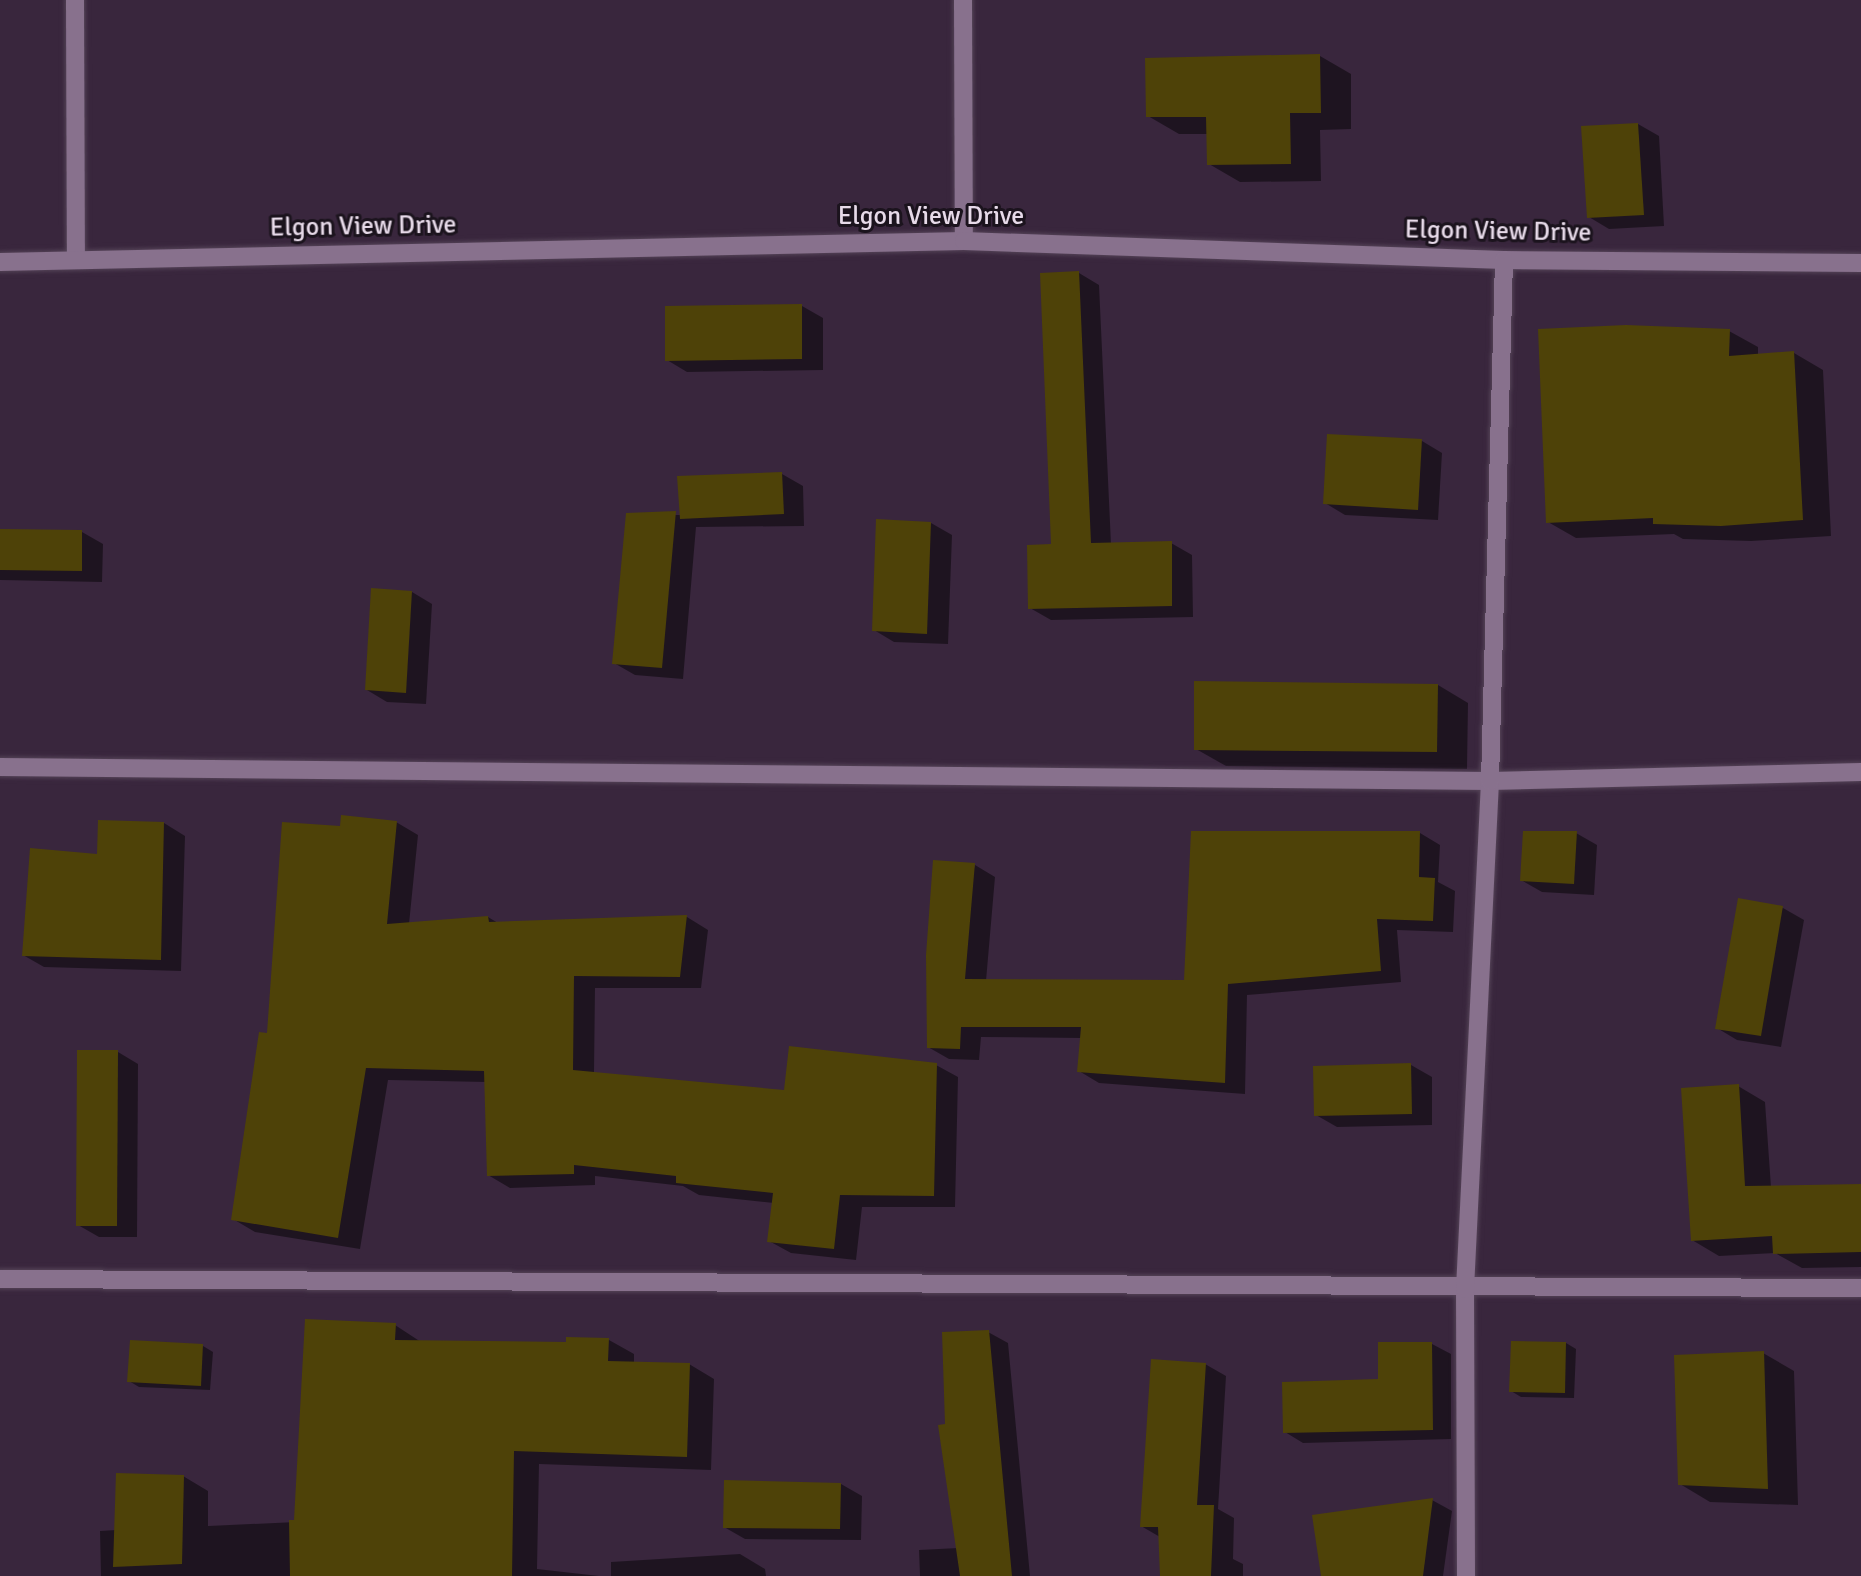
<!DOCTYPE html>
<html>
<head>
<meta charset="utf-8">
<style>
	body { margin:0 }
	#map { position:relative; width:1861px; height:1576px; overflow:hidden; background:#39263d; font-family:Signika,sans-serif }
	div>[style] { position:absolute }
	.shadow>* { inset:0; background:#0007 }
	.building>* { inset:0; background:#4e4208 }
	.roads { filter:drop-shadow(0 0 2px #544357) drop-shadow(0 0 2px #544357) }
	.minor>* { height:18px; margin:-9px; padding:0 9px; transform-origin:9px; border-radius:9px; background:#88718d }
	span { translate:-50% -50%; white-space:nowrap; text-align:center; line-height:1.15; -webkit-text-stroke:6px #1b131d; paint-order:stroke }
	.street-label { font-size:26px; color:#e7dae9 }
</style>
</head>
<body>
<div id="map">
	<div class="shadow">
		<div style="clip-path:polygon(1320px 56px,1351px 74px,1351px 129px,1320px 130px,1321px 181px,1240px 182px,1209px 164px,1208px 134px,1179px 134px,1148px 116px)"></div>
		<div style="clip-path:polygon(1638px 124px,1659px 136px,1664px 226px,1609px 229px,1589px 217px)"></div>
		<div style="clip-path:polygon(1079px 273px,1099px 285px,1111px 544px,1171px 543px,1192px 555px,1193px 617px,1051px 620px,1030px 608px,1052px 546px)"></div>
		<div style="clip-path:polygon(802px 306px,823px 318px,823px 370px,687px 372px,667px 360px)"></div>
		<div style="clip-path:polygon(1729px 331px,1758px 347px,1758px 356px,1794px 353px,1823px 370px,1831px 536px,1751px 541px,1683px 539px,1674px 534px,1576px 538px,1548px 522px)"></div>
		<div style="clip-path:polygon(1422px 441px,1442px 453px,1438px 520px,1345px 515px,1325px 503px)"></div>
		<div style="clip-path:polygon(782px 474px,803px 486px,804px 526px,696px 527px,683px 679px,635px 675px,614px 663px,628px 515px,681px 515px)"></div>
		<div style="clip-path:polygon(931px 523px,952px 535px,948px 644px,894px 642px,874px 630px)"></div>
		<div style="clip-path:polygon(0 530px,82px 532px,103px 544px,102px 582px,0 580px)"></div>
		<div style="clip-path:polygon(412px 592px,432px 604px,426px 704px,387px 702px,367px 690px)"></div>
		<div style="clip-path:polygon(1438px 685px,1468px 703px,1467px 769px,1226px 766px,1196px 749px)"></div>
		<div style="clip-path:polygon(396px 822px,418px 835px,409px 924px,488px 917px,498px 923px,687px 917px,708px 930px,701px 988px,595px 988px,594px 1073px,786px 1092px,936px 1065px,958px 1077px,955px 1207px,862px 1207px,856px 1260px,791px 1253px,769px 1241px,774px 1203px,699px 1195px,683px 1186px,595px 1176px,595px 1185px,510px 1188px,488px 1175px,486px 1082px,388px 1080px,360px 1249px,255px 1232px,233px 1219px,268px 1035px,341px 828px)"></div>
		<div style="clip-path:polygon(164px 823px,185px 836px,181px 971px,44px 967px,23px 955px,99px 856px)"></div>
		<div style="clip-path:polygon(1420px 833px,1440px 845px,1438px 882px,1455px 891px,1453px 932px,1397px 930px,1401px 982px,1247px 995px,1245px 1094px,1099px 1083px,1079px 1071px,1081px 1038px,981px 1037px,979px 1060px,949px 1059px,928px 1047px,975px 865px,995px 877px,986px 981px,1186px 982px)"></div>
		<div style="clip-path:polygon(1576px 833px,1597px 845px,1594px 895px,1542px 892px,1521px 880px)"></div>
		<div style="clip-path:polygon(1739px 900px,1783px 908px,1804px 920px,1781px 1047px,1737px 1040px,1717px 1028px)"></div>
		<div style="clip-path:polygon(118px 1052px,138px 1064px,137px 1237px,99px 1237px,78px 1225px)"></div>
		<div style="clip-path:polygon(1411px 1065px,1432px 1077px,1432px 1125px,1337px 1127px,1316px 1115px)"></div>
		<div style="clip-path:polygon(1738px 1086px,1765px 1102px,1771px 1187px,1861px 1186px,1861px 1267px,1802px 1268px,1775px 1253px,1719px 1256px,1692px 1240px)"></div>
		<div style="clip-path:polygon(395px 1325px,421px 1342px,568px 1344px,609px 1340px,634px 1354px,634px 1363px,689px 1364px,714px 1379px,711px 1470px,539px 1464px,537px 1569px,599px 1576px,101px 1576px,100px 1531px,116px 1530px,183px 1476px,208px 1491px,208px 1526px,296px 1522px)"></div>
		<div style="clip-path:polygon(988px 1332px,1008px 1343px,1030px 1576px,920px 1576px,919px 1550px,958px 1548px,946px 1426px)"></div>
		<div style="clip-path:polygon(1566px 1343px,1576px 1349px,1574px 1398px,1521px 1397px,1511px 1391px)"></div>
		<div style="clip-path:polygon(1432px 1344px,1451px 1354px,1451px 1439px,1303px 1443px,1285px 1432px,1380px 1381px)"></div>
		<div style="clip-path:polygon(203px 1346px,213px 1352px,210px 1390px,139px 1387px,129px 1381px)"></div>
		<div style="clip-path:polygon(1763px 1353px,1794px 1371px,1798px 1505px,1710px 1502px,1680px 1484px)"></div>
		<div style="clip-path:polygon(1205px 1364px,1226px 1376px,1218px 1509px,1234px 1518px,1233px 1559px,1243px 1564px,1243px 1576px,1162px 1576px,1160px 1537px,1141px 1526px)"></div>
		<div style="clip-path:polygon(841px 1484px,862px 1496px,861px 1540px,745px 1539px,724px 1527px)"></div>
		<div style="clip-path:polygon(1432px 1500px,1452px 1511px,1443px 1576px,1322px 1576px)"></div>
		<div style="clip-path:polygon(740px 1554px,765px 1569px,766px 1576px,611px 1576px,611px 1562px)"></div>
	</div>
	<div class="building">
		<div style="clip-path:polygon(1320px 54px,1321px 113px,1290px 113px,1291px 164px,1207px 165px,1206px 117px,1146px 117px,1145px 58px)"></div>
		<div style="clip-path:polygon(1638px 123px,1644px 215px,1587px 218px,1581px 126px)"></div>
		<div style="clip-path:polygon(1079px 271px,1091px 543px,1172px 541px,1172px 606px,1028px 609px,1027px 545px,1051px 544px,1040px 273px)"></div>
		<div style="clip-path:polygon(802px 304px,802px 359px,665px 361px,665px 306px)"></div>
		<div style="clip-path:polygon(1626px 325px,1730px 329px,1729px 356px,1794px 351px,1803px 520px,1721px 526px,1653px 524px,1653px 518px,1546px 523px,1538px 329px)"></div>
		<div style="clip-path:polygon(1327px 434px,1422px 439px,1418px 510px,1323px 504px)"></div>
		<div style="clip-path:polygon(782px 472px,784px 514px,680px 519px,677px 476px)"></div>
		<div style="clip-path:polygon(676px 511px,662px 668px,612px 664px,626px 513px)"></div>
		<div style="clip-path:polygon(876px 519px,931px 522px,927px 634px,872px 631px)"></div>
		<div style="clip-path:polygon(0 529px,82px 530px,82px 571px,0 570px)"></div>
		<div style="clip-path:polygon(371px 588px,412px 591px,406px 693px,365px 690px)"></div>
		<div style="clip-path:polygon(1194px 681px,1438px 684px,1437px 752px,1194px 750px)"></div>
		<div style="clip-path:polygon(341px 815px,397px 821px,387px 924px,488px 916px,489px 922px,687px 915px,680px 977px,574px 976px,573px 1070px,784px 1090px,789px 1046px,937px 1063px,934px 1196px,840px 1195px,834px 1249px,767px 1242px,773px 1193px,676px 1183px,676px 1176px,574px 1165px,574px 1174px,487px 1176px,484px 1071px,366px 1068px,338px 1238px,231px 1220px,259px 1032px,267px 1033px,282px 822px,340px 826px)"></div>
		<div style="clip-path:polygon(98px 820px,164px 822px,161px 960px,22px 956px,30px 848px,97px 854px)"></div>
		<div style="clip-path:polygon(1191px 831px,1420px 831px,1419px 877px,1435px 878px,1433px 921px,1377px 919px,1381px 971px,1228px 984px,1225px 1083px,1077px 1072px,1081px 1027px,961px 1027px,960px 1049px,927px 1048px,926px 955px,933px 860px,975px 863px,965px 979px,1184px 980px)"></div>
		<div style="clip-path:polygon(1523px 831px,1577px 831px,1574px 884px,1520px 881px)"></div>
		<div style="clip-path:polygon(1738px 898px,1783px 906px,1761px 1036px,1715px 1029px)"></div>
		<div style="clip-path:polygon(77px 1050px,118px 1050px,117px 1226px,76px 1226px)"></div>
		<div style="clip-path:polygon(1411px 1063px,1412px 1114px,1314px 1116px,1313px 1066px)"></div>
		<div style="clip-path:polygon(1739px 1084px,1745px 1186px,1861px 1184px,1861px 1252px,1773px 1254px,1772px 1236px,1691px 1241px,1681px 1088px)"></div>
		<div style="clip-path:polygon(305px 1319px,396px 1323px,395px 1340px,566px 1342px,566px 1337px,609px 1338px,608px 1361px,690px 1363px,687px 1457px,514px 1451px,512px 1576px,290px 1576px,289px 1520px,294px 1520px)"></div>
		<div style="clip-path:polygon(989px 1330px,1012px 1576px,960px 1576px,938px 1425px,945px 1424px,942px 1332px)"></div>
		<div style="clip-path:polygon(130px 1340px,203px 1344px,201px 1386px,127px 1382px)"></div>
		<div style="clip-path:polygon(1511px 1341px,1566px 1342px,1565px 1393px,1509px 1392px)"></div>
		<div style="clip-path:polygon(1378px 1342px,1432px 1342px,1433px 1430px,1283px 1433px,1282px 1382px,1378px 1379px)"></div>
		<div style="clip-path:polygon(1764px 1351px,1768px 1489px,1678px 1485px,1674px 1355px)"></div>
		<div style="clip-path:polygon(1151px 1359px,1206px 1363px,1197px 1505px,1214px 1505px,1211px 1576px,1160px 1576px,1158px 1527px,1140px 1527px)"></div>
		<div style="clip-path:polygon(116px 1473px,184px 1475px,182px 1564px,113px 1567px)"></div>
		<div style="clip-path:polygon(724px 1480px,841px 1483px,840px 1529px,723px 1528px)"></div>
		<div style="clip-path:polygon(1433px 1498px,1423px 1576px,1321px 1576px,1312px 1515px)"></div>
	</div>
	<div class="roads">
		<div class="minor">
			<div style="left:75px;top:0;width:260px;rotate:89.8deg"></div>
			<div style="left:963px;top:0;width:241px;rotate:89.8deg"></div>
			<div style="left:0;top:262px;width:964px;rotate:-1.25deg"></div>
			<div style="left:964px;top:241px;width:540px;rotate:2.02deg"></div>
			<div style="left:1504px;top:260px;width:357px;rotate:0.5deg"></div>
			<div style="left:0;top:767px;width:1490px;rotate:0.54deg"></div>
			<div style="left:1490px;top:781px;width:371px;rotate:-1.4deg"></div>
			<div style="left:0;top:1279px;width:1861px;rotate:0.28deg"></div>
			<div style="left:1466px;top:1576px;width:287px;rotate:-90.2deg"></div>
			<div style="left:1465px;top:1289px;width:509px;rotate:-87.18deg"></div>
			<div style="left:1490px;top:781px;width:521px;rotate:-88.46deg"></div>
		</div>
	</div>
	<div class="street-label">
		<span style="left:931px;top:217px">Elgon View Drive</span>
		<span style="left:363px;top:227px;rotate:-1deg">Elgon View Drive</span>
		<span style="left:1498px;top:232px;rotate:1deg">Elgon View Drive</span>
	</div>
</div>
</body>
</html>
